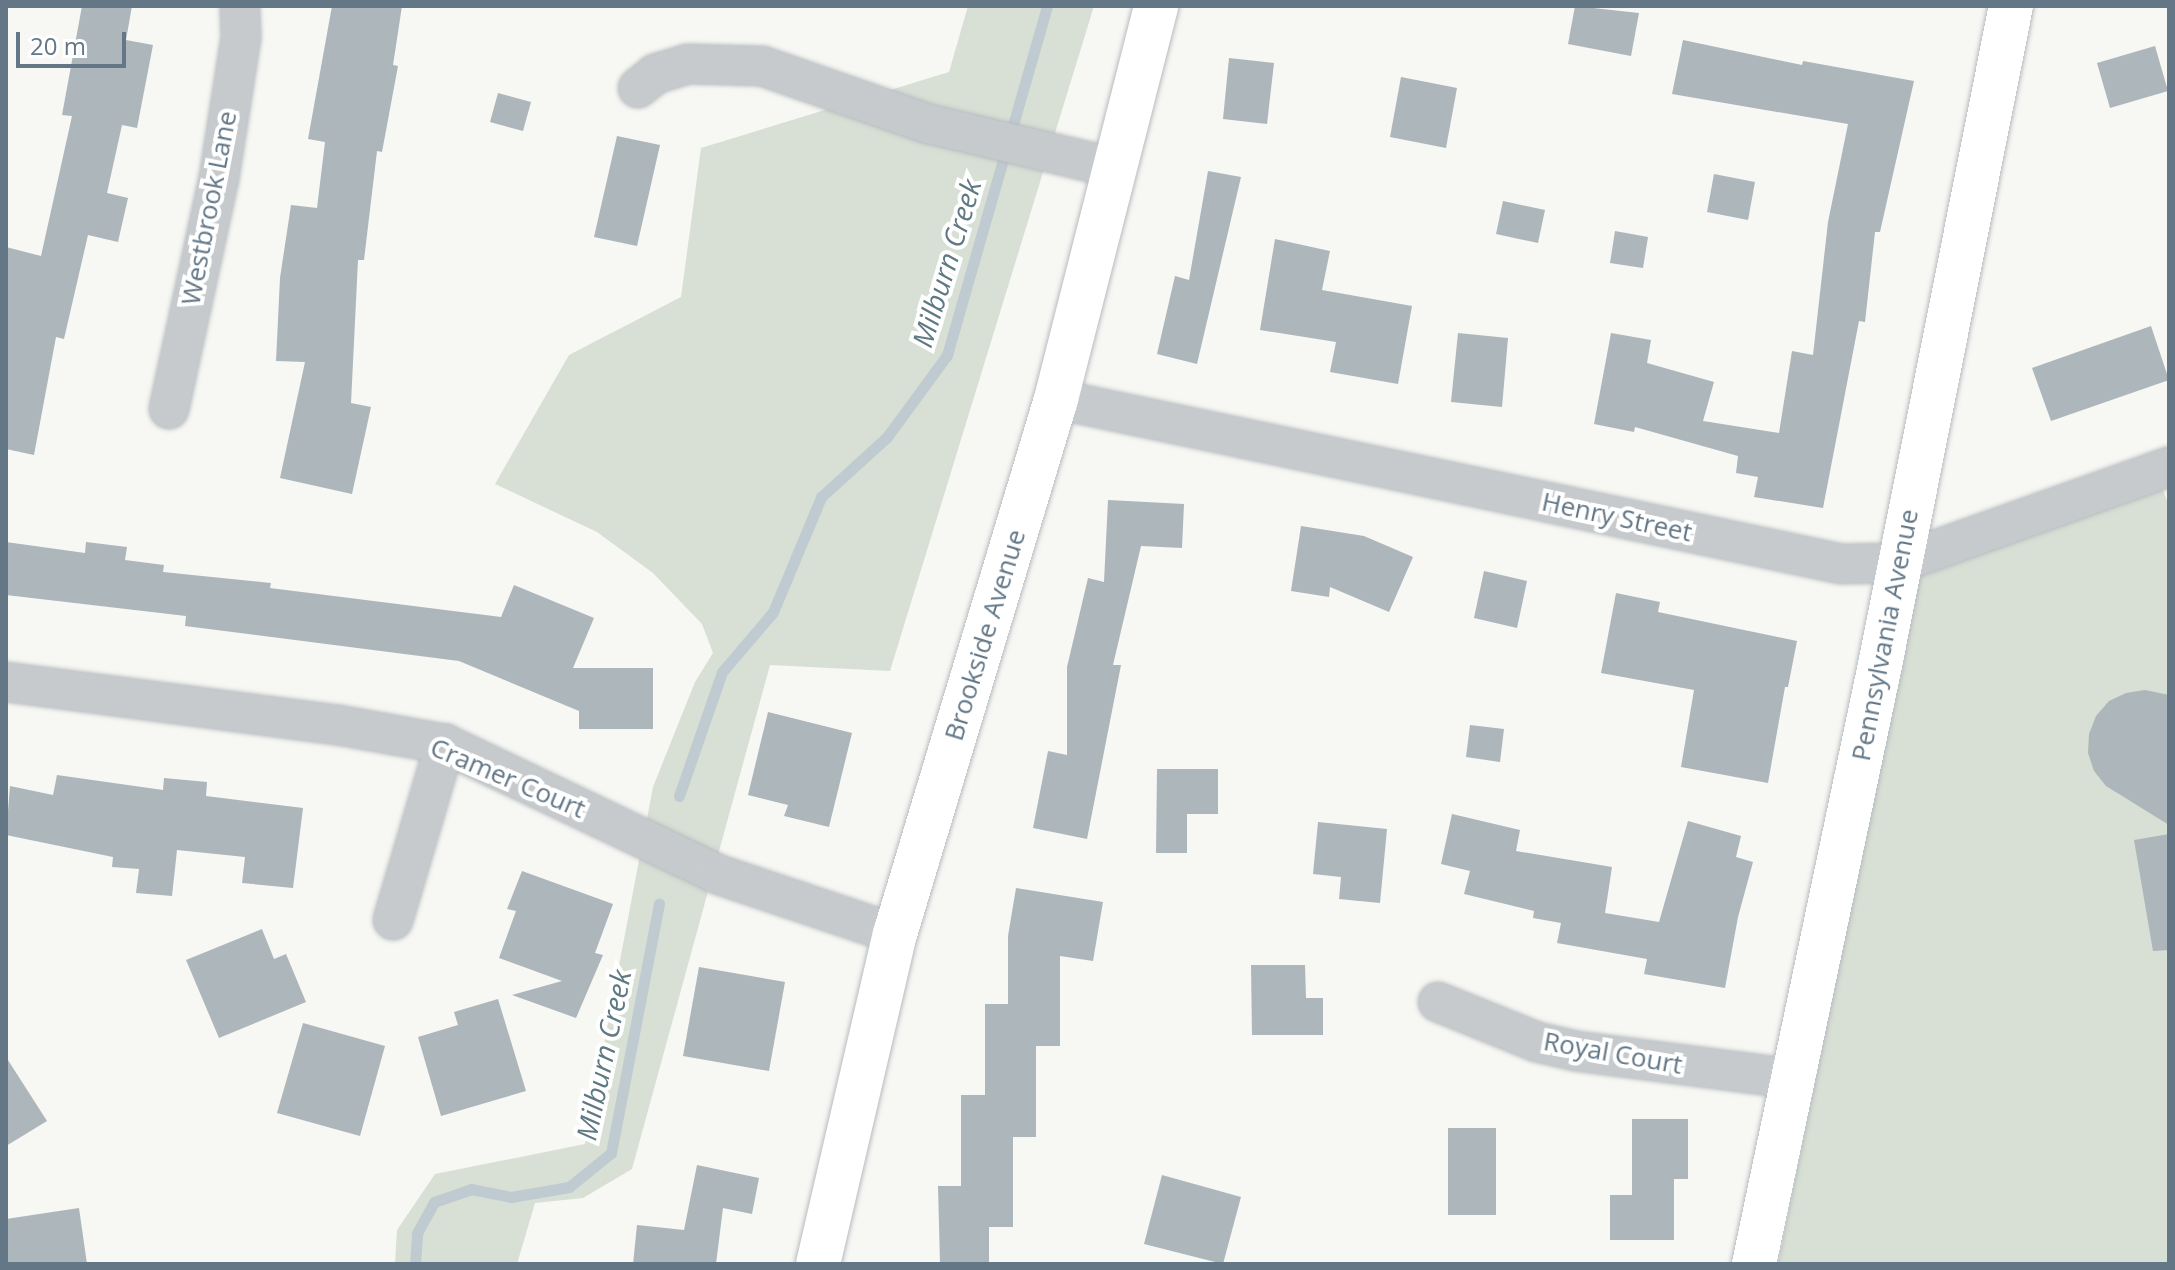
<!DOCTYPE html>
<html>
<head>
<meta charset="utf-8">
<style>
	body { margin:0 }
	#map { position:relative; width:2175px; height:1270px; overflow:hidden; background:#f7f7f3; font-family:"Open Sans",sans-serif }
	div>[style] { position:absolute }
	.green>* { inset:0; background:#d8dfd4 }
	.stream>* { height:11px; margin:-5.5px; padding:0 5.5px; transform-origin:5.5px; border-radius:5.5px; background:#bfcbd0 }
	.building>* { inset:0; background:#adb6bb }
	.roads { filter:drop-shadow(0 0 2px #b6bcc0) drop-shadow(0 0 2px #b6bcc0) }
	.street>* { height:38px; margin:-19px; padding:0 19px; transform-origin:19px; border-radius:19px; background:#c6cacd }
	.secondary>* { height:44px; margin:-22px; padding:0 22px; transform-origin:22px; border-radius:22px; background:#fff }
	span { translate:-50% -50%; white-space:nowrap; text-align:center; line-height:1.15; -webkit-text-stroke:8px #fff; paint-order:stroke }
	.street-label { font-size:26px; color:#637787 }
	.water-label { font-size:28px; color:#5f7983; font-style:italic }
	.frame { position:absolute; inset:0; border:8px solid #637787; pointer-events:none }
	.scale { position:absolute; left:16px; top:32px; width:110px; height:36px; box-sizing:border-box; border:4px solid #637787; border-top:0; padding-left:10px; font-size:24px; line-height:28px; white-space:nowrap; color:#637787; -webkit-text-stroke:6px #fff; paint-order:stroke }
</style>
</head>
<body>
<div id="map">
	<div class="green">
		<div style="clip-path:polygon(968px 6px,1094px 6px,890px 671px,770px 665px,632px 1169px,583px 1198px,535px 1203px,517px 1264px,395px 1264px,397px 1230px,435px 1174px,585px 1144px,653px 787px,695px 682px,713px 653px,702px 624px,653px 573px,597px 532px,495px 484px,569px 355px,681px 297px,701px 148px,949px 72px)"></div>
		<div style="clip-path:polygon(2162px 487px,2169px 506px,2169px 1264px,1778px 1264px,1917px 580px,1926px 565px)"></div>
	</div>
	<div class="stream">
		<div style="left:679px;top:796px;width:131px;rotate:-70.9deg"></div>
		<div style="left:722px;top:672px;width:79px;rotate:-49.6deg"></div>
		<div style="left:773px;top:612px;width:125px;rotate:-67.3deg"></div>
		<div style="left:821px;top:497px;width:89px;rotate:-42.3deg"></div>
		<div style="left:887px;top:437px;width:102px;rotate:-53.8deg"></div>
		<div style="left:947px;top:355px;width:363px;rotate:-74deg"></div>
		<div style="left:415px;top:1264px;width:31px;rotate:-86deg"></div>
		<div style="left:417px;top:1233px;width:35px;rotate:-61deg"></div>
		<div style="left:434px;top:1202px;width:39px;rotate:-19deg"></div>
		<div style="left:471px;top:1189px;width:41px;rotate:11.3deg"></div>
		<div style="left:511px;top:1197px;width:59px;rotate:-9.8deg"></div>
		<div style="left:569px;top:1187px;width:54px;rotate:-39deg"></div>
		<div style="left:611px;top:1153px;width:254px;rotate:-79.1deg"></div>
	</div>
	<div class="building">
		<div style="clip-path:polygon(82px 6px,132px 6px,126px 40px,153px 45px,137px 128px,122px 125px,107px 193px,128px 198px,118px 242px,88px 235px,64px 339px,56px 337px,34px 455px,6px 449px,6px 247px,41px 256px,72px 116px,62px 115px)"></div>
		<div style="clip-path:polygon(332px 6px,402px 6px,393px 65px,398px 66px,382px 152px,377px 151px,364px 260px,358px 260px,351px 403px,371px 407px,352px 494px,280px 478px,305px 362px,276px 361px,280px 278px,291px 205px,317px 208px,325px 142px,308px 139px)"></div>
		<div style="clip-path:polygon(1575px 6px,1639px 13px,1631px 56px,1568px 44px)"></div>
		<div style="clip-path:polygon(1683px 40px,1802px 65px,1803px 61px,1914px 81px,1880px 232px,1875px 232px,1865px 322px,1859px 321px,1823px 508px,1754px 497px,1758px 477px,1736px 473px,1738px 456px,1635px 427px,1634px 432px,1594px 424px,1611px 333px,1651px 340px,1647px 363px,1714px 382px,1703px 421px,1779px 433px,1792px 351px,1813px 355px,1828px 222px,1848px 124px,1672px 94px)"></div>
		<div style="clip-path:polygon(2155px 46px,2168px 91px,2110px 108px,2097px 63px)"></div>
		<div style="clip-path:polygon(1229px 58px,1274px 63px,1267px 124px,1223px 119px)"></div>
		<div style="clip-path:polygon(1401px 77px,1457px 88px,1446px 148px,1390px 137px)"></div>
		<div style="clip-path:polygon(498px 93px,531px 102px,523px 131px,490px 122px)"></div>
		<div style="clip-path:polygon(617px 136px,660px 145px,637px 246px,594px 237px)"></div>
		<div style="clip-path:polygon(1208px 171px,1241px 177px,1197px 364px,1157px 354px,1175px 276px,1189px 280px)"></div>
		<div style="clip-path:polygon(1714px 174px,1755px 182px,1748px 220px,1707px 212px)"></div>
		<div style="clip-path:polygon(1503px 201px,1545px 210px,1538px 243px,1496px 234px)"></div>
		<div style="clip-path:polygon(1615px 231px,1648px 237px,1643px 268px,1610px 263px)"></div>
		<div style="clip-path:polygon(1275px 239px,1330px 251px,1322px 290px,1412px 306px,1398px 384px,1330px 372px,1336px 342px,1260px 330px)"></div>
		<div style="clip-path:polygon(2151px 326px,2169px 380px,2051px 421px,2032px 368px)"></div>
		<div style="clip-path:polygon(1458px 333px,1508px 338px,1502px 407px,1451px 402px)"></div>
		<div style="clip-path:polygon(1108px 500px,1184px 504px,1182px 548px,1141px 546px,1113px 665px,1121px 665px,1087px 839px,1033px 828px,1048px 751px,1067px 755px,1067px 667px,1088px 578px,1104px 582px)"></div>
		<div style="clip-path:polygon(1301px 526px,1364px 536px,1413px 557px,1389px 612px,1330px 587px,1329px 597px,1291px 591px)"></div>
		<div style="clip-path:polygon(6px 542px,85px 553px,86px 542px,127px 547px,125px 560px,164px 565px,163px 572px,271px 583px,270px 588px,501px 617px,514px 585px,594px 618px,573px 668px,653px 668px,653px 729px,579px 729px,579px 711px,459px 661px,185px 626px,186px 616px,6px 595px)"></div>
		<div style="clip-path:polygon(1484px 571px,1527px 581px,1517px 628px,1474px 618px)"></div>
		<div style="clip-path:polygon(1616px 593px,1660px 602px,1658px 612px,1797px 641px,1788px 687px,1785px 687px,1768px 783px,1681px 767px,1694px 690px,1601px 673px)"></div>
		<div style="clip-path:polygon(2145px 690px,2169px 695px,2169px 825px,2106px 786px,2094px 771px,2088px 753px,2089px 734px,2096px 716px,2109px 701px,2126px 693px)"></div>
		<div style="clip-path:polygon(768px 712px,852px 733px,829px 827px,784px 816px,788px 805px,748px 795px)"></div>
		<div style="clip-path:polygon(1470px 725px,1504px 729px,1500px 762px,1466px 757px)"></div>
		<div style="clip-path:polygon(1157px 769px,1218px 769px,1218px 814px,1187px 814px,1187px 853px,1156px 853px)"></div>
		<div style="clip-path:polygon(57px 775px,163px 790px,164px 778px,207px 782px,206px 796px,303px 808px,293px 888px,242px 883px,245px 857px,177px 850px,172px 896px,136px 893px,139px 869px,112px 867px,113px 857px,6px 835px,10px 786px,53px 795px)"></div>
		<div style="clip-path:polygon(1452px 814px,1520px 830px,1516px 851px,1612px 867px,1605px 913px,1659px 922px,1688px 821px,1741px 836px,1736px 857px,1753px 862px,1738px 917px,1725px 988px,1644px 974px,1647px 959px,1557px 943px,1561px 923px,1533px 918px,1534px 911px,1464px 894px,1470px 871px,1441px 864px)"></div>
		<div style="clip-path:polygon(1318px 822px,1387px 829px,1380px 903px,1339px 899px,1341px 877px,1313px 874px)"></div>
		<div style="clip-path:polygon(2169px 834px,2169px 950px,2153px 951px,2134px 840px)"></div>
		<div style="clip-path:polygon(522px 871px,613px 904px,595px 953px,603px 955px,576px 1018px,512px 995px,562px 981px,499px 958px,516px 911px,507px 909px)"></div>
		<div style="clip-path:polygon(1016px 888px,1103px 902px,1093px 961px,1060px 956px,1060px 1046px,1036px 1046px,1036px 1137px,1013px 1137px,1013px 1227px,989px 1227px,989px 1264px,940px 1264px,938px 1186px,961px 1186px,961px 1095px,985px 1095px,985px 1004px,1008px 1004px,1008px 936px)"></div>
		<div style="clip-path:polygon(262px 929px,274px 959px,286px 954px,306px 1002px,219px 1038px,186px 960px)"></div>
		<div style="clip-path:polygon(1251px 965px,1305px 965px,1306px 998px,1323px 998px,1323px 1035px,1252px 1035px)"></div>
		<div style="clip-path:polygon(699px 967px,785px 982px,769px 1071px,683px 1056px)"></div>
		<div style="clip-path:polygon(498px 999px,526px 1091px,441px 1116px,418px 1037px,458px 1025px,454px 1012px)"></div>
		<div style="clip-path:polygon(303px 1023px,385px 1046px,360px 1136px,277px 1113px)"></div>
		<div style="clip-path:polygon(6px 1057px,47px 1121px,6px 1146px)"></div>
		<div style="clip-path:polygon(1632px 1119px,1688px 1119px,1688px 1179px,1674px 1179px,1674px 1240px,1610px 1240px,1610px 1195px,1632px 1195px)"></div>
		<div style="clip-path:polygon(1448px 1128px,1496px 1128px,1496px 1215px,1448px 1215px)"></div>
		<div style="clip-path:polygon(697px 1165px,759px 1178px,752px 1214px,723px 1208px,716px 1264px,633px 1264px,637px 1225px,684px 1230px)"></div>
		<div style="clip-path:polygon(1162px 1175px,1241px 1197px,1223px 1264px,1144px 1244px)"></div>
		<div style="clip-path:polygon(79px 1208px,87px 1264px,6px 1264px,6px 1219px)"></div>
	</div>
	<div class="roads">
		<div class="street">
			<div style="left:638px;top:88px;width:22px;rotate:-39deg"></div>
			<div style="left:655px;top:74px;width:34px;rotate:-17deg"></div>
			<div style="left:688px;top:64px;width:74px;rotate:1.5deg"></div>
			<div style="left:762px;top:66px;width:177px;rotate:19.2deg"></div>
			<div style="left:929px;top:124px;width:191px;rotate:13.3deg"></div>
			<div style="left:1056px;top:399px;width:803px;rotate:11.86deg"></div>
			<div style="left:1842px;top:564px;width:57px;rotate:-1deg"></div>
			<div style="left:1899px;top:563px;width:287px;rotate:-19.6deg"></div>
			<div style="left:169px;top:409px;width:236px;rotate:-77.8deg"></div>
			<div style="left:219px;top:178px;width:143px;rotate:-81.1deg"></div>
			<div style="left:241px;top:37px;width:31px;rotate:-92deg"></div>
			<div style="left:6px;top:682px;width:335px;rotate:7.4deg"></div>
			<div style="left:338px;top:725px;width:109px;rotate:10.1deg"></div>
			<div style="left:445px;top:744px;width:301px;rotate:25.5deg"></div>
			<div style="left:717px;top:874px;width:188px;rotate:18.6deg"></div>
			<div style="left:393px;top:920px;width:184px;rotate:-73.5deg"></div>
			<div style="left:1438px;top:1002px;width:107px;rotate:22deg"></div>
			<div style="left:1537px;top:1042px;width:40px;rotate:13deg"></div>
			<div style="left:1576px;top:1051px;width:220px;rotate:7.3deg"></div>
		</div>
		<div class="secondary">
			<div style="left:818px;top:1264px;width:339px;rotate:-76.9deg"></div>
			<div style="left:895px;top:934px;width:559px;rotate:-73.25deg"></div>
			<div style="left:1056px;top:399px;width:406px;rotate:-75.7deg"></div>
			<div style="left:1754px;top:1264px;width:612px;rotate:-78.12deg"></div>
			<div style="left:1880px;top:665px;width:672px;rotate:-78.76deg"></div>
		</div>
	</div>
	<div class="street-label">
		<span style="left:209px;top:208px;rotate:-79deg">Westbrook Lane</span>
		<span style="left:1617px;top:517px;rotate:12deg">Henry Street</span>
		<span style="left:985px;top:635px;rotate:-73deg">Brookside Avenue</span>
		<span style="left:1885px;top:635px;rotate:-79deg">Pennsylvania Avenue</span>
		<span style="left:508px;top:778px;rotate:23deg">Cramer Court</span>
		<span style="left:1613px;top:1053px;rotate:10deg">Royal Court</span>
	</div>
	<div class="water-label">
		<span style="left:946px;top:263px;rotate:-73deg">Milburn Creek</span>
		<span style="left:603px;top:1055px;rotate:-78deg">Milburn Creek</span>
	</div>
	<div class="frame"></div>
	<div class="scale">20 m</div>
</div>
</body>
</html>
